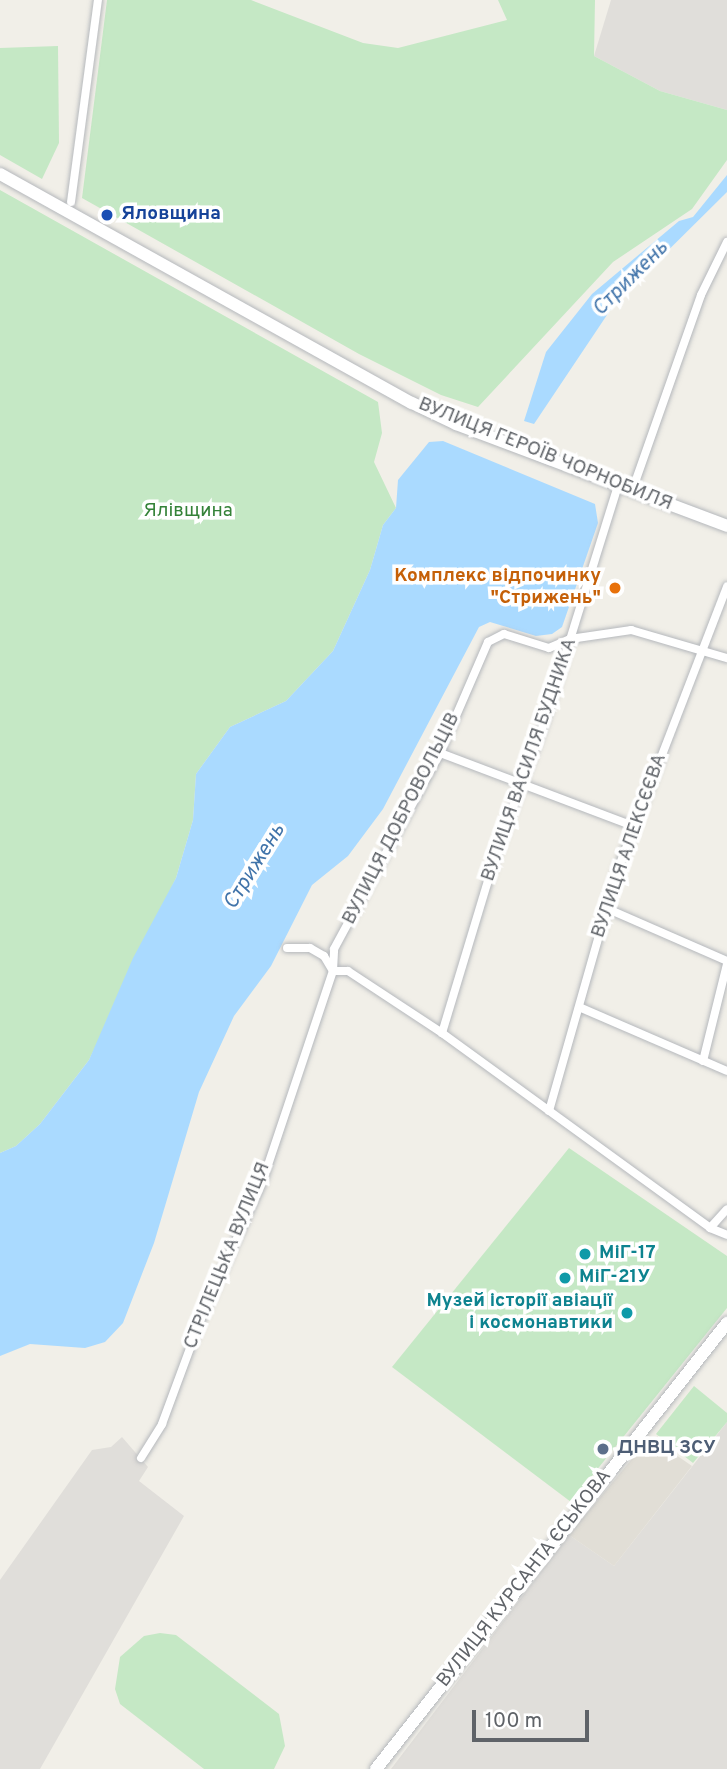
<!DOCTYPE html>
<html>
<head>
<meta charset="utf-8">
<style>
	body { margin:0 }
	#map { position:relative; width:727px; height:1769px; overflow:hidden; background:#f1efe8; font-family:Overpass,sans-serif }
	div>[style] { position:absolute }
	.industrial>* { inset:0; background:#e0deda }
	.education>* { inset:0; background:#e1ded6 }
	.green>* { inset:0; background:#c5e8c5 }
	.water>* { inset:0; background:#aadaff }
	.roads { filter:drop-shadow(0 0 2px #b5b8bc) drop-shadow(0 0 2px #b5b8bc) }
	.street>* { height:8px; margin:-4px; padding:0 4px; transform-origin:4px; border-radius:4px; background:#fff }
	.secondary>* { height:12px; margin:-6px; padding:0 6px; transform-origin:6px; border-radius:6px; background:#fff }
	.dots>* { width:19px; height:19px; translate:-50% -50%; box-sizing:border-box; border:4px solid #fff; border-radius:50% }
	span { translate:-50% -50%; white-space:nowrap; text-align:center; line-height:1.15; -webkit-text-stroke:7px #fff; paint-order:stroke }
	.transit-label { font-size:19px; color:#164399; font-weight:700 }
	.left { translate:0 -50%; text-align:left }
	.street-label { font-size:19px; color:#5f6368 }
	.park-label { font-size:19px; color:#348238 }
	.food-label { font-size:19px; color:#c56008; font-weight:700 }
	.right { translate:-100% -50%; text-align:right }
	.culture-label { font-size:19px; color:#0d838f; font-weight:700 }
	.service-label { font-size:19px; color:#4e5e75; font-weight:700 }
	.water-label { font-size:21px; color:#4174aa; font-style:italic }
	.scale { position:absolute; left:472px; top:1710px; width:117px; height:32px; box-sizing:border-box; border:4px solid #5f6368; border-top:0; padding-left:9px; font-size:21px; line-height:24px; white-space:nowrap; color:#5f6368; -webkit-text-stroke:5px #fff; paint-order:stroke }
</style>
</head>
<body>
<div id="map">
	<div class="industrial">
		<div style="clip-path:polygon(611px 0,727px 0,727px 110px,660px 91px,594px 56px)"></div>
		<div style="clip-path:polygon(727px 1422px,727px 1769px,391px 1769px,569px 1535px,614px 1566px)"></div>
		<div style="clip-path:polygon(122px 1437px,148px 1467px,139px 1481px,184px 1516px,40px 1769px,0 1769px,0 1580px,92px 1450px,111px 1447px)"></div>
	</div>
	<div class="education">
		<div style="clip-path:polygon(650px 1437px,692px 1466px,614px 1566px,569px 1535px)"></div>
	</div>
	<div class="green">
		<div style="clip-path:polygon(107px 0,251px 0,363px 43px,398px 48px,507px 20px,498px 0,595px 0,594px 56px,660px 91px,727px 110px,727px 160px,692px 209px,613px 262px,478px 407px,441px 395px,359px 354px,82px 198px)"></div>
		<div style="clip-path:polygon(58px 46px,59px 143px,42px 179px,0 155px,0 48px)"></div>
		<div style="clip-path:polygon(0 190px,378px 402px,382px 433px,374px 462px,396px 508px,383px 525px,370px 570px,333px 651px,286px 701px,230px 727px,196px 774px,193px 820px,176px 878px,89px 1060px,40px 1124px,16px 1146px,0 1153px)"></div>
		<div style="clip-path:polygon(569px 1148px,727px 1256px,727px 1308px,571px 1502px,392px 1367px)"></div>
		<div style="clip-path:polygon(694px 1386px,727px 1413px,727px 1422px,693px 1463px,656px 1434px)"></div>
		<div style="clip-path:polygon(160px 1633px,176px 1635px,279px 1714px,285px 1746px,274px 1769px,204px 1769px,120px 1704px,115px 1689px,120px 1657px,144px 1636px)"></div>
	</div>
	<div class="water">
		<div style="clip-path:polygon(727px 175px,727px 192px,615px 303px,534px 424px,524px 421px,546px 352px,592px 294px,679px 221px,693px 217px)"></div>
		<div style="clip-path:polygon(443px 441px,595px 504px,598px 523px,562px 627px,552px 634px,536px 636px,490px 622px,479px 627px,383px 809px,348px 856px,312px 885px,271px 966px,234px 1016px,199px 1092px,154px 1243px,123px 1323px,105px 1342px,85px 1348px,30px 1344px,0 1356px,0 1153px,16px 1146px,40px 1124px,89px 1060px,133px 958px,176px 878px,193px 820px,196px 774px,230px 727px,286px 701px,333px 651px,370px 570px,383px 525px,396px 508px,398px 480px,429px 442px)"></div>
	</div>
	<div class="roads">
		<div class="street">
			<div style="left:71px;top:202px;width:204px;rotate:-82.4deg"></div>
			<div style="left:632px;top:491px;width:208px;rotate:-70.6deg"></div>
			<div style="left:701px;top:295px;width:59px;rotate:-63.9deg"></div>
			<div style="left:440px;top:753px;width:206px;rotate:20.7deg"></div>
			<div style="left:608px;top:909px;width:130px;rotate:23.6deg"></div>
			<div style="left:287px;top:948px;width:23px"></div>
			<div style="left:310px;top:948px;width:16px;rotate:30deg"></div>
			<div style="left:324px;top:956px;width:17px;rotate:59deg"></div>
			<div style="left:333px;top:971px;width:15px"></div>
			<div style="left:348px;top:971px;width:113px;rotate:33.4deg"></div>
			<div style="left:442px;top:1033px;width:331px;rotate:36deg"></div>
			<div style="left:710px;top:1228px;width:18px;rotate:22deg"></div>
			<div style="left:579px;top:1007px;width:161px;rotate:23.4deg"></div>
			<div style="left:442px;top:1033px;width:193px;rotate:-73.2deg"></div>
			<div style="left:498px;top:848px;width:136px;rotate:-69.8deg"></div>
			<div style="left:545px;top:720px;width:245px;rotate:-72.7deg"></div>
			<div style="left:703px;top:1061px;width:100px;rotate:-76.1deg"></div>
			<div style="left:549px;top:1111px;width:252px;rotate:-74.1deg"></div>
			<div style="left:618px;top:869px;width:303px;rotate:-68.9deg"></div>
			<div style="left:710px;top:1228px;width:25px;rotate:-48deg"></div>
			<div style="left:141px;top:1458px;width:40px;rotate:-58deg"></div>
			<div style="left:162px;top:1424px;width:110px;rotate:-69.7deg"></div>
			<div style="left:200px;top:1321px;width:154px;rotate:-65.9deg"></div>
			<div style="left:263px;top:1180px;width:220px;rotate:-71.5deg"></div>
			<div style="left:333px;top:971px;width:22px;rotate:-87deg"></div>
			<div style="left:334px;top:949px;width:223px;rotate:-61.6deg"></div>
			<div style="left:440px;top:753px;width:121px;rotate:-66.6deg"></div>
			<div style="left:488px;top:642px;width:18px;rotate:-27deg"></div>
			<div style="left:504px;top:634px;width:47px;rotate:17.3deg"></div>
			<div style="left:549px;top:648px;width:23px;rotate:-23deg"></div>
			<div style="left:570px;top:639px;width:62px;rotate:-8.4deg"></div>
			<div style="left:631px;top:630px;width:100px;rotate:16.3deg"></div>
		</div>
		<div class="secondary">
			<div style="left:0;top:174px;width:471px;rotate:29.1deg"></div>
			<div style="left:412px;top:403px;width:49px;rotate:25.5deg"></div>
			<div style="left:456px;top:424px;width:290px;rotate:20.6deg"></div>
			<div style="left:376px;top:1769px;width:568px;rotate:-51.8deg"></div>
		</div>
	</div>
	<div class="dots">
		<div style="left:107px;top:215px;background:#1a4fb4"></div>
		<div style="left:615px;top:588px;background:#e8710a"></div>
		<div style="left:585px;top:1254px;background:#0f9aa8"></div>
		<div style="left:565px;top:1278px;background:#0f9aa8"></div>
		<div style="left:627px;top:1313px;background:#0f9aa8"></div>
		<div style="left:603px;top:1449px;background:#5c6f8a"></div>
	</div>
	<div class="transit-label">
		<span class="left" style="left:121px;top:215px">Яловщина</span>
	</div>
	<div class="street-label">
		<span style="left:545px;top:455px;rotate:22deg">ВУЛИЦЯ ГЕРОЇВ ЧОРНОБИЛЯ</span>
		<span style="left:530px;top:760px;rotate:-71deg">ВУЛИЦЯ ВАСИЛЯ БУДНИКА</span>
		<span style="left:402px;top:819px;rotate:-63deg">ВУЛИЦЯ ДОБРОВОЛЬЦІВ</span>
		<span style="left:630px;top:846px;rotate:-71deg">ВУЛИЦЯ АЛЕКСЄЄВА</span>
		<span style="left:228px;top:1256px;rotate:-68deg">СТРІЛЕЦЬКА ВУЛИЦЯ</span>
		<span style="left:525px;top:1579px;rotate:-52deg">ВУЛИЦЯ КУРСАНТА ЄСЬКОВА</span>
	</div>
	<div class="park-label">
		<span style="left:188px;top:512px">Ялівщина</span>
	</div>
	<div class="food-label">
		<span class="right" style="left:601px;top:588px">Комплекс відпочинку<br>"Стрижень"</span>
	</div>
	<div class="culture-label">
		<span class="left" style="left:599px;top:1254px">МіГ-17</span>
		<span class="left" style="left:579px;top:1278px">МіГ-21У</span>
		<span class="right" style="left:613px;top:1313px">Музей історії авіації<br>і космонавтики</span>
	</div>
	<div class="service-label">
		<span class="left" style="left:617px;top:1449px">ДНВЦ ЗСУ</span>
	</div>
	<div class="water-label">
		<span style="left:631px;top:279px;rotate:-45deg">Стрижень</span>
		<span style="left:255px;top:867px;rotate:-58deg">Стрижень</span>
	</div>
	<div class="scale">100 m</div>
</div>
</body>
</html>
